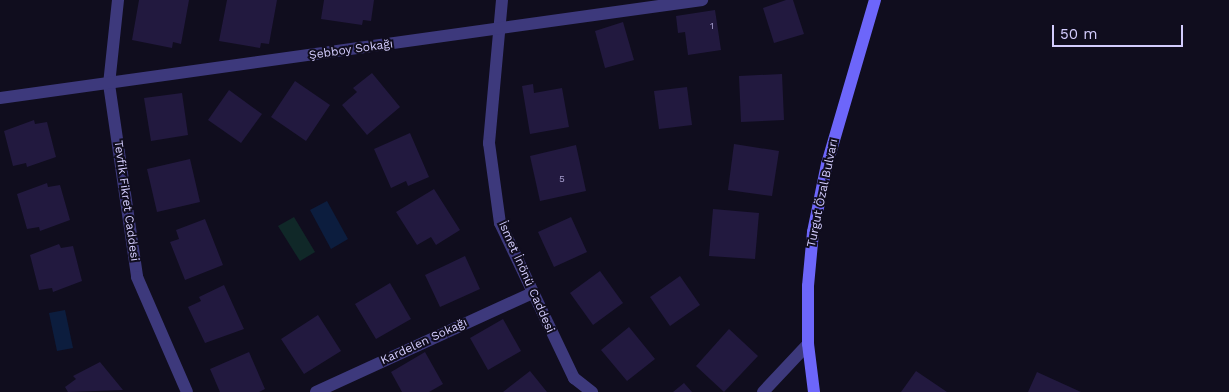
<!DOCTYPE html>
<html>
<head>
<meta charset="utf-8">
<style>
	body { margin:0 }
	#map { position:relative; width:1229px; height:392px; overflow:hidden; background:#100d1e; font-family:"Work Sans",sans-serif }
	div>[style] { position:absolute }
	.green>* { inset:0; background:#102828 }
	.water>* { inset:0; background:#0c1d3e }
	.building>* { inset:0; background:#22193f }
	.street>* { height:12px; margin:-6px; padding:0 6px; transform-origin:6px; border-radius:6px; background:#3d397c }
	.secondary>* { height:12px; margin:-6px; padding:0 6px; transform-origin:6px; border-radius:6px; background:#6d66fa }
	span { translate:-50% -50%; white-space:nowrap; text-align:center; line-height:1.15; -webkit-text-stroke:4px #100d1e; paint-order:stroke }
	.number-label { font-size:10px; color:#a79fce }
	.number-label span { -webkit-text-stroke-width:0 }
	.street-label { font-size:12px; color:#d3ccfd }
	.scale { position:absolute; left:1052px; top:25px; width:131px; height:22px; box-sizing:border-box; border:2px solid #d3ccfd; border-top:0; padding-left:6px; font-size:15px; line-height:18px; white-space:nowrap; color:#d3ccfd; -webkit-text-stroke:4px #100d1e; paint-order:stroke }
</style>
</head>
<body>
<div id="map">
	<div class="green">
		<div style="clip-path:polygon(294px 217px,315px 252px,300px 261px,278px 226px)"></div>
	</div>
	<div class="water">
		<div style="clip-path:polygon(327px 201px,348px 239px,331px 249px,310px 210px)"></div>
		<div style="clip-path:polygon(65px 310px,73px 348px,57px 351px,49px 313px)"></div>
	</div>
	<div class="building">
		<div style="clip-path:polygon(139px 0,189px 0,181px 44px,173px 42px,172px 48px,132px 40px)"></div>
		<div style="clip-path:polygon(227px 0,277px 0,269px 44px,261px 43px,260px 48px,219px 41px)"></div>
		<div style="clip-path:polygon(324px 0,374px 0,371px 21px,363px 20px,362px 25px,321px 19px)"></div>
		<div style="clip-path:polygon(786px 0,793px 0,804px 34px,774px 43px,763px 8px)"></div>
		<div style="clip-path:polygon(715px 10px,721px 50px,688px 55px,685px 32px,678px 33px,676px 16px)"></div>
		<div style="clip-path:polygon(623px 22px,634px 60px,605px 68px,595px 31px)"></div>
		<div style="clip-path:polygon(372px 73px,400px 107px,367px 135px,342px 105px,357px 92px,353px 88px)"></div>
		<div style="clip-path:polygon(782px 74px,784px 120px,741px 122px,739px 76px)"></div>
		<div style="clip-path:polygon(295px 81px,330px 105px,306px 141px,271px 117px)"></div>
		<div style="clip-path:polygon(533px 84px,534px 93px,562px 88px,569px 127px,530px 134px,522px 86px)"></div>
		<div style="clip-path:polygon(687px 87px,692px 125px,659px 129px,654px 91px)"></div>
		<div style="clip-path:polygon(229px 90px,262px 114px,241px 143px,208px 120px)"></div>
		<div style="clip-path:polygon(182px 93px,188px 135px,151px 141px,144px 98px)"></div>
		<div style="clip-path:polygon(34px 120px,35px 124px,47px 122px,56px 157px,27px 167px,26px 163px,13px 166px,4px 131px)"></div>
		<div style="clip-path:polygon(410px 133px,429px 177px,408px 186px,406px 181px,391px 188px,374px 149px)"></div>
		<div style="clip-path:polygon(734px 144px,779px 151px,772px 196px,728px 190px)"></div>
		<div style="clip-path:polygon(576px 145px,586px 191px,540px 201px,530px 156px)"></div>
		<div style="clip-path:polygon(190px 159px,200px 202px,157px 212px,147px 169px)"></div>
		<div style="clip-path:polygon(47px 183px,48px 187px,60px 185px,70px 220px,40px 231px,39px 227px,27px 229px,17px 194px)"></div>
		<div style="clip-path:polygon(434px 189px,460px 230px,436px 245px,431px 237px,417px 245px,396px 212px)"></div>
		<div style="clip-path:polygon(713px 209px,759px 213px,755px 259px,709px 256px)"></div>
		<div style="clip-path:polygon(571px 217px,587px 252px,554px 267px,538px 232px)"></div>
		<div style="clip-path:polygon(205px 219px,223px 265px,185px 280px,170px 242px,179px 239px,176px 230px)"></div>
		<div style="clip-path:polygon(59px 244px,61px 248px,73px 246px,82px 281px,53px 292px,52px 288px,39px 290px,30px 255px)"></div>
		<div style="clip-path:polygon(465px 256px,480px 289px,440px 307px,425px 275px)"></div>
		<div style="clip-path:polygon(600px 271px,623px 303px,593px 325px,570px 293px)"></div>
		<div style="clip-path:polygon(680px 276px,700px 305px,670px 326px,650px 297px)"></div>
		<div style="clip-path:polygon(390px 283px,411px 319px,376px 339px,355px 304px)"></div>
		<div style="clip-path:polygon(224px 285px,244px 329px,205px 343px,188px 307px,201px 301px,199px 297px)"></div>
		<div style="clip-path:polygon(318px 315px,341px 351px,304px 374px,281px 339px)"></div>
		<div style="clip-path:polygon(503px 319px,521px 351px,488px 370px,470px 338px)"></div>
		<div style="clip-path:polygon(629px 327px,655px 359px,627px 381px,601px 350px)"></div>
		<div style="clip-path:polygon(729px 329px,758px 356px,724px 392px,696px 366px)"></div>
		<div style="clip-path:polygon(249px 352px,265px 389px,259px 392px,220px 392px,210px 369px)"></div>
		<div style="clip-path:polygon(425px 352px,443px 384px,429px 392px,402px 392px,391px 372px)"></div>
		<div style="clip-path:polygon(100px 362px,123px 390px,68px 392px,65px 387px,76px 379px,73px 376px)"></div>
		<div style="clip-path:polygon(530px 371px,547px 392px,503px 392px)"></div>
		<div style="clip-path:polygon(916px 371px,947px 392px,901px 392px)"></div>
		<div style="clip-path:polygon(1037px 372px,1081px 392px,1028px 392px)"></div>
		<div style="clip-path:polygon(684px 383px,692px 392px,673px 392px)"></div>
	</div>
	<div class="street">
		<div style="left:118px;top:0;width:84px;rotate:96.1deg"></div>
		<div style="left:109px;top:84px;width:195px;rotate:81.7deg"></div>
		<div style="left:137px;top:277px;width:125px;rotate:66.5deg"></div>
		<div style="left:502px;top:0;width:144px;rotate:95.2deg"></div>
		<div style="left:489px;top:143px;width:81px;rotate:82.2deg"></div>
		<div style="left:500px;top:223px;width:172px;rotate:64.5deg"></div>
		<div style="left:574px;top:378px;width:23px;rotate:38deg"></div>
		<div style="left:0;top:98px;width:709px;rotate:-7.95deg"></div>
		<div style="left:316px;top:392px;width:238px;rotate:-24.6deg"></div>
		<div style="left:763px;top:392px;width:66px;rotate:-46.8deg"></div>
	</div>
	<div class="secondary">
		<div style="left:814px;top:392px;width:48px;rotate:-97.1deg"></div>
		<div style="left:808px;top:344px;width:58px;rotate:-90deg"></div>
		<div style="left:808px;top:286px;width:54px;rotate:-84.7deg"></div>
		<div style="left:813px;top:232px;width:69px;rotate:-78.4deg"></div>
		<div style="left:827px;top:164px;width:171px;rotate:-73.7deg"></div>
	</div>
	<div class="number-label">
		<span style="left:712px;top:26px">1</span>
		<span style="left:562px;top:179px">5</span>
	</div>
	<div class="street-label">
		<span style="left:351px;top:50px;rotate:-8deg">Şebboy Sokağı</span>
		<span style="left:823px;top:193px;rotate:-78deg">Turgut Özal Bulvarı</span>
		<span style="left:126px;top:201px;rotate:82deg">Tevfik Fikret Caddesi</span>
		<span style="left:526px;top:277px;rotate:66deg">İsmet İnönü Caddesi</span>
		<span style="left:424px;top:342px;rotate:-25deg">Kardelen Sokağı</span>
	</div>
	<div class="scale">50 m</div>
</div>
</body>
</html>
